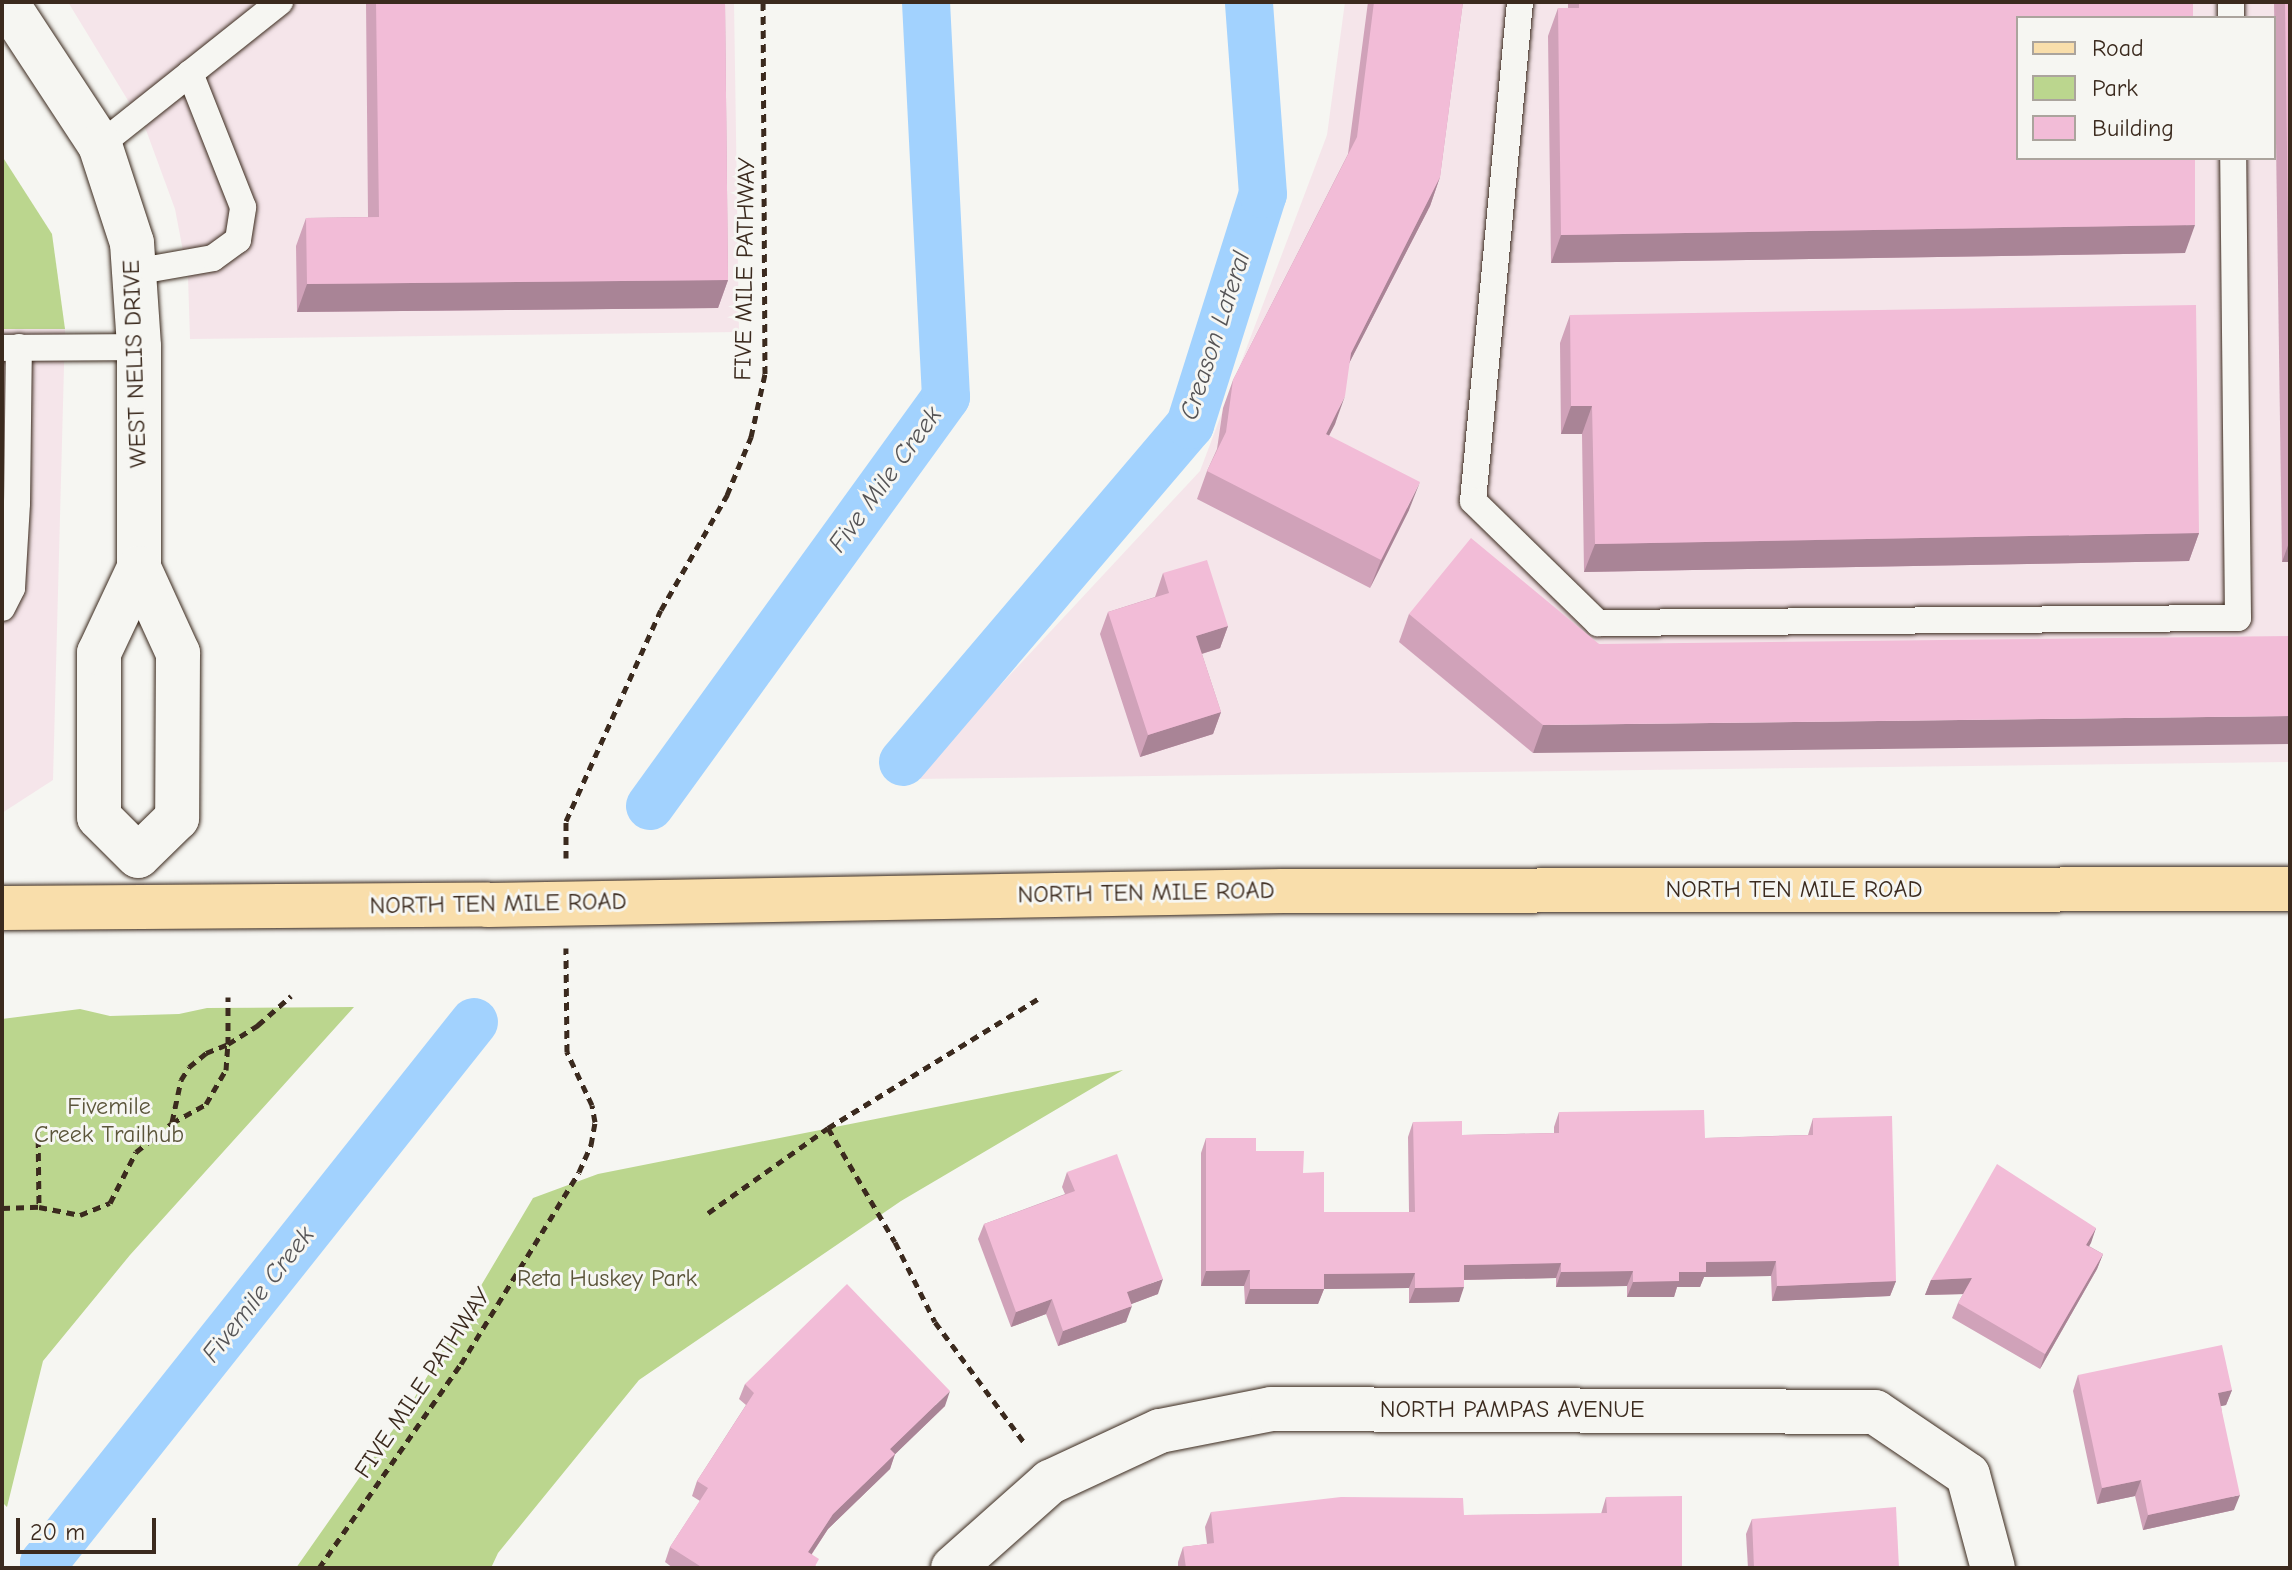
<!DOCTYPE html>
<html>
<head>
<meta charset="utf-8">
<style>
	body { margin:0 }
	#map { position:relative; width:2292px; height:1570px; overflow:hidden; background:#f6f6f2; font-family:"Comic Neue",sans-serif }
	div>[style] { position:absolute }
	.built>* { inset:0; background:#f5e5ea }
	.green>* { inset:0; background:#bbd68e }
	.canal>* { height:48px; margin:-24px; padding:0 24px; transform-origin:24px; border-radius:24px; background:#a2d2fe }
	.path>* { height:5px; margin-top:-2.5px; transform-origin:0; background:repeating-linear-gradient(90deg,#3b2a1e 0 8px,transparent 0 14px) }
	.roads { filter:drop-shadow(0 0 2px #3b2a1e) drop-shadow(0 0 2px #3b2a1e) }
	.service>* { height:26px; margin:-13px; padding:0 13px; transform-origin:13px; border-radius:13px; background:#f6f6f2 }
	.minor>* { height:44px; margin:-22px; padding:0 22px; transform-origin:22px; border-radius:22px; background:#f6f6f2 }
	.primary>* { height:44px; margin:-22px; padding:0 22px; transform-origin:22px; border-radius:22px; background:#f9deab }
	.wall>* { inset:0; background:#d0a2b9 }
	.shaded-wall>* { inset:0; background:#a98496 }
	.building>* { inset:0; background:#f2bcd7 }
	span { translate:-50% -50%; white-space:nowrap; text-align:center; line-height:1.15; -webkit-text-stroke:6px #f6f6f2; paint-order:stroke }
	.street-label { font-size:24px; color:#3b2a1e }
	.park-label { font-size:24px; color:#5b553a }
	.water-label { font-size:26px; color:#555456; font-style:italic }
	.frame { position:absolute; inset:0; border:4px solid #3b2a1e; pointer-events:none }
	.legend { position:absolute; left:2016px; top:16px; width:260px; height:144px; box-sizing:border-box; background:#f6f6f2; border:2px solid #aba49d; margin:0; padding:10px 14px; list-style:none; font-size:24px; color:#3b2a1e }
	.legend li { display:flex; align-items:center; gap:16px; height:40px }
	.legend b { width:40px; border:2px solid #aba49d }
	.scale { position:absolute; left:16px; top:1518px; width:140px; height:36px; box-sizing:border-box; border:4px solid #3b2a1e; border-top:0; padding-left:10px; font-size:24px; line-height:28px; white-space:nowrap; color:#3b2a1e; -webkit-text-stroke:6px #f6f6f2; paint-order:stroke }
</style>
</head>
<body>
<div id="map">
	<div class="built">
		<div style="clip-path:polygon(68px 2px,734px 2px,739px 332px,190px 339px,188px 277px,175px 209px,146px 130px)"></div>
		<div style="clip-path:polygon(evenodd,1345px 2px,2290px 2px,2290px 762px,913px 779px,1200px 471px,1327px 135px,1345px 2px,2018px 18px,2274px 18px,2274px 158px,2018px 158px,2018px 18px)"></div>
		<div style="clip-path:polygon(2px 329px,65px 329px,53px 780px,2px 813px)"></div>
	</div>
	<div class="green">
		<div style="clip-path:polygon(2px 156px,52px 234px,65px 329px,2px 329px)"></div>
		<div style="clip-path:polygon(354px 1007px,130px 1255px,43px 1361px,7px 1507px,2px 1502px,2px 1019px,80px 1009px,110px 1016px,179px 1014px,207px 1008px)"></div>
		<div style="clip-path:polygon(1123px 1070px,901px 1201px,639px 1380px,498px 1553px,491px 1568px,296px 1568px,409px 1407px,533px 1198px,598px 1174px)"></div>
	</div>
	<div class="canal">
		<div style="left:903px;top:762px;width:443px;rotate:-49.6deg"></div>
		<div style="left:1190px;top:425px;width:242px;rotate:-72.5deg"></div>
		<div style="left:1263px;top:194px;width:193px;rotate:-94.2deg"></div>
		<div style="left:650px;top:806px;width:505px;rotate:-54.11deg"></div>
		<div style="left:946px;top:397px;width:396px;rotate:-92.9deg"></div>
		<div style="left:44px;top:1568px;width:5px;rotate:-90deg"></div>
		<div style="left:44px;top:1563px;width:691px;rotate:-51.52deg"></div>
	</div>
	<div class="path">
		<div style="left:566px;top:858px;width:37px;rotate:-90deg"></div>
		<div style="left:566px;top:821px;width:231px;rotate:-65.8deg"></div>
		<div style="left:661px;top:610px;width:133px;rotate:-60.1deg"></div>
		<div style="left:727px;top:495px;width:63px;rotate:-67.5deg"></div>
		<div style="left:751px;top:437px;width:65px;rotate:-77.5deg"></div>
		<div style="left:765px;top:374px;width:372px;rotate:-90.3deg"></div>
		<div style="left:172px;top:1122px;width:43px;rotate:-77.9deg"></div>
		<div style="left:181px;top:1080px;width:15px;rotate:-58deg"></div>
		<div style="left:189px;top:1067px;width:22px;rotate:-39deg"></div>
		<div style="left:206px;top:1053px;width:24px;rotate:-22deg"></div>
		<div style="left:228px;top:1044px;width:47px;rotate:-90deg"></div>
		<div style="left:38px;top:1125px;width:82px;rotate:89.3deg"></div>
		<div style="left:828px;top:1128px;width:132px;rotate:59.6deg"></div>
		<div style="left:895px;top:1242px;width:89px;rotate:63.4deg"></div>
		<div style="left:935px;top:1322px;width:153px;rotate:53.5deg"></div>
		<div style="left:2px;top:1208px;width:37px;rotate:-2deg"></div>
		<div style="left:39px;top:1207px;width:42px;rotate:11deg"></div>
		<div style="left:80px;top:1215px;width:32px;rotate:-22deg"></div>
		<div style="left:110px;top:1203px;width:57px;rotate:-63deg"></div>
		<div style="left:136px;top:1152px;width:46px;rotate:-38.9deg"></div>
		<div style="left:172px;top:1123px;width:39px;rotate:-29deg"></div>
		<div style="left:206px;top:1104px;width:39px;rotate:-60deg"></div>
		<div style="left:226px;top:1070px;width:26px;rotate:-86deg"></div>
		<div style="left:228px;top:1044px;width:36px;rotate:-32deg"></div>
		<div style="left:258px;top:1025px;width:44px;rotate:-41.3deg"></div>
		<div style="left:708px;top:1213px;width:147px;rotate:-35.3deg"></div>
		<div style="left:828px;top:1128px;width:246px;rotate:-31.6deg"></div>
		<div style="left:319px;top:1568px;width:249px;rotate:-55.2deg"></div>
		<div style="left:461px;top:1364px;width:225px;rotate:-58.4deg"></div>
		<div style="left:579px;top:1172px;width:30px;rotate:-66deg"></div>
		<div style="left:591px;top:1145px;width:23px;rotate:-80deg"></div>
		<div style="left:595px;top:1122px;width:17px;rotate:-100deg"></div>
		<div style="left:592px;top:1105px;width:59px;rotate:-115.3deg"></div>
		<div style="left:567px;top:1052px;width:104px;rotate:-90.6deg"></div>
	</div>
	<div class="roads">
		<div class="service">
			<div style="left:1520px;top:2px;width:501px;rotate:95.38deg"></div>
			<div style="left:1473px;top:501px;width:175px;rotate:44.3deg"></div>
			<div style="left:1598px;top:623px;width:640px;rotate:-0.45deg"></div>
			<div style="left:2238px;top:618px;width:460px;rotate:-90.6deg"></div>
			<div style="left:2231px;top:2px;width:16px;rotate:90deg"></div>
			<div style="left:100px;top:145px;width:230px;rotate:-38.5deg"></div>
			<div style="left:134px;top:272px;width:80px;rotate:-10deg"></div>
			<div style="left:213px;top:258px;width:31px;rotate:-36deg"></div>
			<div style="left:238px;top:240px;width:33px;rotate:-81deg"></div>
			<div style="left:243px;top:207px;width:144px;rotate:-111.6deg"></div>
			<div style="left:3px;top:348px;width:136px;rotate:-0.4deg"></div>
			<div style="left:2px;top:608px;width:22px;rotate:-63deg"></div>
			<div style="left:12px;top:588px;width:85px;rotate:-86.6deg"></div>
			<div style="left:17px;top:503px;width:156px;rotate:-89.3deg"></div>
		</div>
		<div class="minor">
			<div style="left:6px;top:2px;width:171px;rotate:56.7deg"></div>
			<div style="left:100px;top:145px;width:103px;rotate:71.9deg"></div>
			<div style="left:132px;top:243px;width:104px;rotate:86.1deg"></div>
			<div style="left:139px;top:347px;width:221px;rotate:90deg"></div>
			<div style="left:139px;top:568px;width:94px;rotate:65.4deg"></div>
			<div style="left:178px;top:653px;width:165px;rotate:90.3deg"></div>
			<div style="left:177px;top:818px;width:54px;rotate:135.7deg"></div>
			<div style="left:138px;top:856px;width:55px;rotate:-135deg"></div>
			<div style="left:99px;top:817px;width:164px;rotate:-90deg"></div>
			<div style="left:99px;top:653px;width:94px;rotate:-64.8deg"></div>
			<div style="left:953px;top:1568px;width:130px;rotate:-41.6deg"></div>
			<div style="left:1050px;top:1482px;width:121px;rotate:-24.9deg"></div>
			<div style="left:1160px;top:1431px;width:113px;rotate:-11.2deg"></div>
			<div style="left:1271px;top:1409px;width:604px;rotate:0.28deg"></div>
			<div style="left:1875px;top:1412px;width:112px;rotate:34.1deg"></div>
			<div style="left:1968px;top:1475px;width:96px;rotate:75deg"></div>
		</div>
		<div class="primary">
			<div style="left:2px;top:908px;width:486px;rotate:-0.4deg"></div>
			<div style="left:488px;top:905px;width:795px;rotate:-1.01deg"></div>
			<div style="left:1283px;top:891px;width:1007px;rotate:-0.11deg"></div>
		</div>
	</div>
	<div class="wall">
		<div style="clip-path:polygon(366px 2px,725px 2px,728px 280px,718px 308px,297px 312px,296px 246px,306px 218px,368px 217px)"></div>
		<div style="clip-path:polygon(1368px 2px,1463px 2px,1440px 177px,1430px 206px,1349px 363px,1335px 424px,1329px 436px,1409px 510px,1370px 588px,1197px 499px,1207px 471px,1217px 449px,1223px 408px,1233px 380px,1348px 154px)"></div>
		<div style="clip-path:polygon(1568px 2px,2193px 2px,2185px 253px,1551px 263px,1548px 36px,1558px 8px,1568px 8px)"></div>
		<div style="clip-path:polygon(2274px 2px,2290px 2px,2290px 562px,2282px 562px)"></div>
		<div style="clip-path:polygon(1570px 315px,2199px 533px,2189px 561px,1584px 572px,1582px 434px,1561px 434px,1560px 343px)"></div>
		<div style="clip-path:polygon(1163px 573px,1228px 626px,1220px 648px,1202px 654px,1221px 712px,1213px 734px,1140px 757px,1100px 634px,1108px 612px,1155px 597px)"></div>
		<div style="clip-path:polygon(1409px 614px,1599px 644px,1533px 753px,1399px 642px)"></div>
		<div style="clip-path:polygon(1559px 1112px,1705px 1138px,1808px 1135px,1813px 1118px,1896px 1281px,1890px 1296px,1772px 1301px,1771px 1276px,1704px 1277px,1700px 1287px,1677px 1287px,1674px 1297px,1627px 1297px,1627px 1286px,1556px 1287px,1556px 1278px,1464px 1280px,1459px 1302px,1409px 1303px,1409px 1288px,1324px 1289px,1318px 1304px,1245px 1304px,1244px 1286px,1201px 1286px,1201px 1153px,1206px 1138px,1256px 1151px,1303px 1173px,1324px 1212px,1409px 1212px,1408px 1137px,1413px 1122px,1462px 1135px,1554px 1133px,1554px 1127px)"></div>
		<div style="clip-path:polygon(1067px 1172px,1158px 1294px,1131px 1304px,1126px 1322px,1058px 1346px,1046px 1314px,1011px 1327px,978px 1239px,984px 1224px,1065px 1194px,1062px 1187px)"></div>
		<div style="clip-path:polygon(2096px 1228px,2089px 1246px,2103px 1254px,2097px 1269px,2040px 1369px,1952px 1318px,1958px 1303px,1963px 1294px,1925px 1295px,1931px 1280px)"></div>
		<div style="clip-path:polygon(2078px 1375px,2232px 1390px,2226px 1405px,2221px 1406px,2234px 1510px,2143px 1530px,2135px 1496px,2097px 1504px,2073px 1391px)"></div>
		<div style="clip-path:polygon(745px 1384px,945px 1406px,895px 1454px,890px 1469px,828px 1529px,812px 1554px,816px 1568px,673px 1568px,665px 1562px,670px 1547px,700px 1501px,692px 1496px,697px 1481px,746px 1405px,739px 1399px)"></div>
		<div style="clip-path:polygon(1606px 1497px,1682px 1568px,1178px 1568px,1178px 1562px,1183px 1547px,1207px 1544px,1205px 1527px,1211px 1512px,1464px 1515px,1601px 1514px)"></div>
		<div style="clip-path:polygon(1752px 1519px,1899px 1568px,1748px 1568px,1746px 1534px)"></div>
	</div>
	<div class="shaded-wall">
		<div style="clip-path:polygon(1440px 177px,1430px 206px,1340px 381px,1351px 353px)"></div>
		<div style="clip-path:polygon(2195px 225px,2185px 253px,1551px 263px,1561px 235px)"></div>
		<div style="clip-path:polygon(728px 280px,718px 308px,297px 312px,307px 284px)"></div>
		<div style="clip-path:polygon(1345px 396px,1335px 424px,1315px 462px,1326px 434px)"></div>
		<div style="clip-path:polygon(1571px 406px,1592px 406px,1582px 434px,1561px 434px)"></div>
		<div style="clip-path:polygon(1420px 482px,1409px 510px,1370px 588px,1381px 560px)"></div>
		<div style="clip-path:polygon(2199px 533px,2189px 561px,1584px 572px,1595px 544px)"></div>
		<div style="clip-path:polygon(2290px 540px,2290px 562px,2282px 562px)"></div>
		<div style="clip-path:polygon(1228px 626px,1220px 648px,1188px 658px,1196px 636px)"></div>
		<div style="clip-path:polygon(1221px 712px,1213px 734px,1140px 757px,1148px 735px)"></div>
		<div style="clip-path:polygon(2290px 716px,2290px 744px,1533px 753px,1543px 725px)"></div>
		<div style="clip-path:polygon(2096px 1228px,2091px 1243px,2081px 1260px,2086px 1245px)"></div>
		<div style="clip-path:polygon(2103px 1254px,2097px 1269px,2040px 1369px,2045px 1354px)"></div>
		<div style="clip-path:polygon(1776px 1261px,1771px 1276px,1704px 1277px,1700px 1287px,1677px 1287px,1674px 1297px,1627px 1297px,1633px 1282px,1679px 1272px,1706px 1262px)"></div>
		<div style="clip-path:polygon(1561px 1263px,1556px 1278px,1459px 1280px,1464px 1265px)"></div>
		<div style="clip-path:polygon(1250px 1270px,1244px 1286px,1201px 1286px,1206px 1271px)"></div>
		<div style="clip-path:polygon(1633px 1271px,1627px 1286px,1556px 1287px,1561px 1272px)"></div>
		<div style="clip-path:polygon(1415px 1273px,1409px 1288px,1324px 1289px,1318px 1304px,1245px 1304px,1250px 1289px,1324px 1274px)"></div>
		<div style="clip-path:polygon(1972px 1278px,1966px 1294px,1925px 1295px,1931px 1280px)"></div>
		<div style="clip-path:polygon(1163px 1279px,1158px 1294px,1121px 1308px,1127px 1292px)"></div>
		<div style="clip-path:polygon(1896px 1281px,1890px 1296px,1772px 1301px,1777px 1286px)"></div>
		<div style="clip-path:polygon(1464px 1287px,1459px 1302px,1409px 1303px,1415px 1288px)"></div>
		<div style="clip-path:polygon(1052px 1299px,1046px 1314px,1011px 1327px,1016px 1312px)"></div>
		<div style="clip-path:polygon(1132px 1306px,1126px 1322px,1058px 1346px,1063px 1331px)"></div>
		<div style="clip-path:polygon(2232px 1390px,2226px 1405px,2213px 1408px,2218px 1393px)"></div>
		<div style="clip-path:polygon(950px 1391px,945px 1406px,885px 1464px,890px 1449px)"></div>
		<div style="clip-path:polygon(895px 1454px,890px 1469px,828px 1529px,803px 1567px,808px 1552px,833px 1514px)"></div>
		<div style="clip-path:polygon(2141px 1480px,2135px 1496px,2097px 1504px,2102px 1488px)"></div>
		<div style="clip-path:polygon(2240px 1495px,2234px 1510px,2143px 1530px,2148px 1515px)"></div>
	</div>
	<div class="building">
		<div style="clip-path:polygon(376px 2px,725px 2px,728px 280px,307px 284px,306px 218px,379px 217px)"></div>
		<div style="clip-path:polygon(1374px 2px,1463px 2px,1440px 177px,1351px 353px,1345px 396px,1326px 434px,1420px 482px,1381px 560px,1207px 471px,1226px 432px,1233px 380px,1357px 137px)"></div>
		<div style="clip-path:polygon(1579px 2px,2193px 2px,2193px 18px,2018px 18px,2018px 158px,2195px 158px,2195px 225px,1561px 235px,1558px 8px,1579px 8px)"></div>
		<div style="clip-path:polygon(2285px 2px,2290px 2px,2290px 367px)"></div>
		<div style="clip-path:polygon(2196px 305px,2199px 533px,1595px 544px,1592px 406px,1571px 406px,1570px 315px)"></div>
		<div style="clip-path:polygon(1471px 538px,1599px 644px,2290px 636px,2290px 716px,1543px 725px,1409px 614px)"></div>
		<div style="clip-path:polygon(1207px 560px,1228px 626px,1196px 636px,1221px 712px,1148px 735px,1108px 612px,1169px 593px,1163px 573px)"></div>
		<div style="clip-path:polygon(1704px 1110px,1705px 1138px,1813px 1135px,1813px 1118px,1892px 1116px,1896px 1281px,1777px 1286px,1776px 1261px,1706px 1262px,1706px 1272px,1679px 1272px,1679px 1281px,1633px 1282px,1633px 1271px,1561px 1272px,1561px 1263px,1464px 1265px,1464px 1287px,1415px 1288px,1415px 1273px,1324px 1274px,1324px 1289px,1250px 1289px,1250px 1270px,1206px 1271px,1206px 1138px,1256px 1138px,1256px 1151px,1304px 1151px,1303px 1173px,1324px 1172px,1324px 1212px,1415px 1212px,1413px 1122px,1462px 1121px,1462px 1135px,1559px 1133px,1559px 1112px)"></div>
		<div style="clip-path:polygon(1117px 1154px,1163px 1279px,1127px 1292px,1132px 1306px,1063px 1331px,1052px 1299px,1016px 1312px,984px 1224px,1075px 1191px,1067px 1172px)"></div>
		<div style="clip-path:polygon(1997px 1164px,2096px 1228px,2086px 1245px,2103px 1254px,2045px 1354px,1958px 1303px,1972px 1278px,1931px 1280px)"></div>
		<div style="clip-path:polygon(847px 1284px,950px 1391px,890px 1449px,895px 1454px,833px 1514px,808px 1552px,819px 1559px,814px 1568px,703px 1568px,670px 1547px,708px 1488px,697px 1481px,754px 1393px,745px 1384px)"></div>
		<div style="clip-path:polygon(2222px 1345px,2232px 1390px,2218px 1393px,2240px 1495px,2148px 1515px,2141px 1480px,2102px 1488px,2078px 1375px)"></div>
		<div style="clip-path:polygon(1682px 1496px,1682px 1568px,1186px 1568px,1183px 1547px,1214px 1543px,1211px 1512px,1341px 1497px,1463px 1498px,1464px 1515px,1607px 1513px,1606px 1497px)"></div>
		<div style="clip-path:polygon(1896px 1507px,1899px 1568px,1754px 1568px,1752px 1519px)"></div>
	</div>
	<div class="street-label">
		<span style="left:745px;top:269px;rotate:-89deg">FIVE MILE PATHWAY</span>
		<span style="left:135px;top:364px;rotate:-92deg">WEST NELIS DRIVE</span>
		<span style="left:1794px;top:890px">NORTH TEN MILE ROAD</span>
		<span style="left:1146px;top:893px;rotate:-1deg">NORTH TEN MILE ROAD</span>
		<span style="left:498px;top:904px;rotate:-1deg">NORTH TEN MILE ROAD</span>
		<span style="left:423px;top:1383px;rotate:-56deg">FIVE MILE PATHWAY</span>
		<span style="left:1512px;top:1410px">NORTH PAMPAS AVENUE</span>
	</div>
	<div class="park-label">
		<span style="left:109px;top:1121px">Fivemile<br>Creek Trailhub</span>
		<span style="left:607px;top:1279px">Reta Huskey Park</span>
	</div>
	<div class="water-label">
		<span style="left:1216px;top:336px;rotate:-72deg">Creason Lateral</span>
		<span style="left:886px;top:480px;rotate:-54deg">Five Mile Creek</span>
		<span style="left:259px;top:1295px;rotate:-52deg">Fivemile Creek</span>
	</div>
	<div class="frame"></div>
	<ul class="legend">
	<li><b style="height:10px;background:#f9deab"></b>Road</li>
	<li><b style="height:22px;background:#bbd68e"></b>Park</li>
	<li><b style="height:22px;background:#f2bcd7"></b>Building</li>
	</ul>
	<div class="scale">20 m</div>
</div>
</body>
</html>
